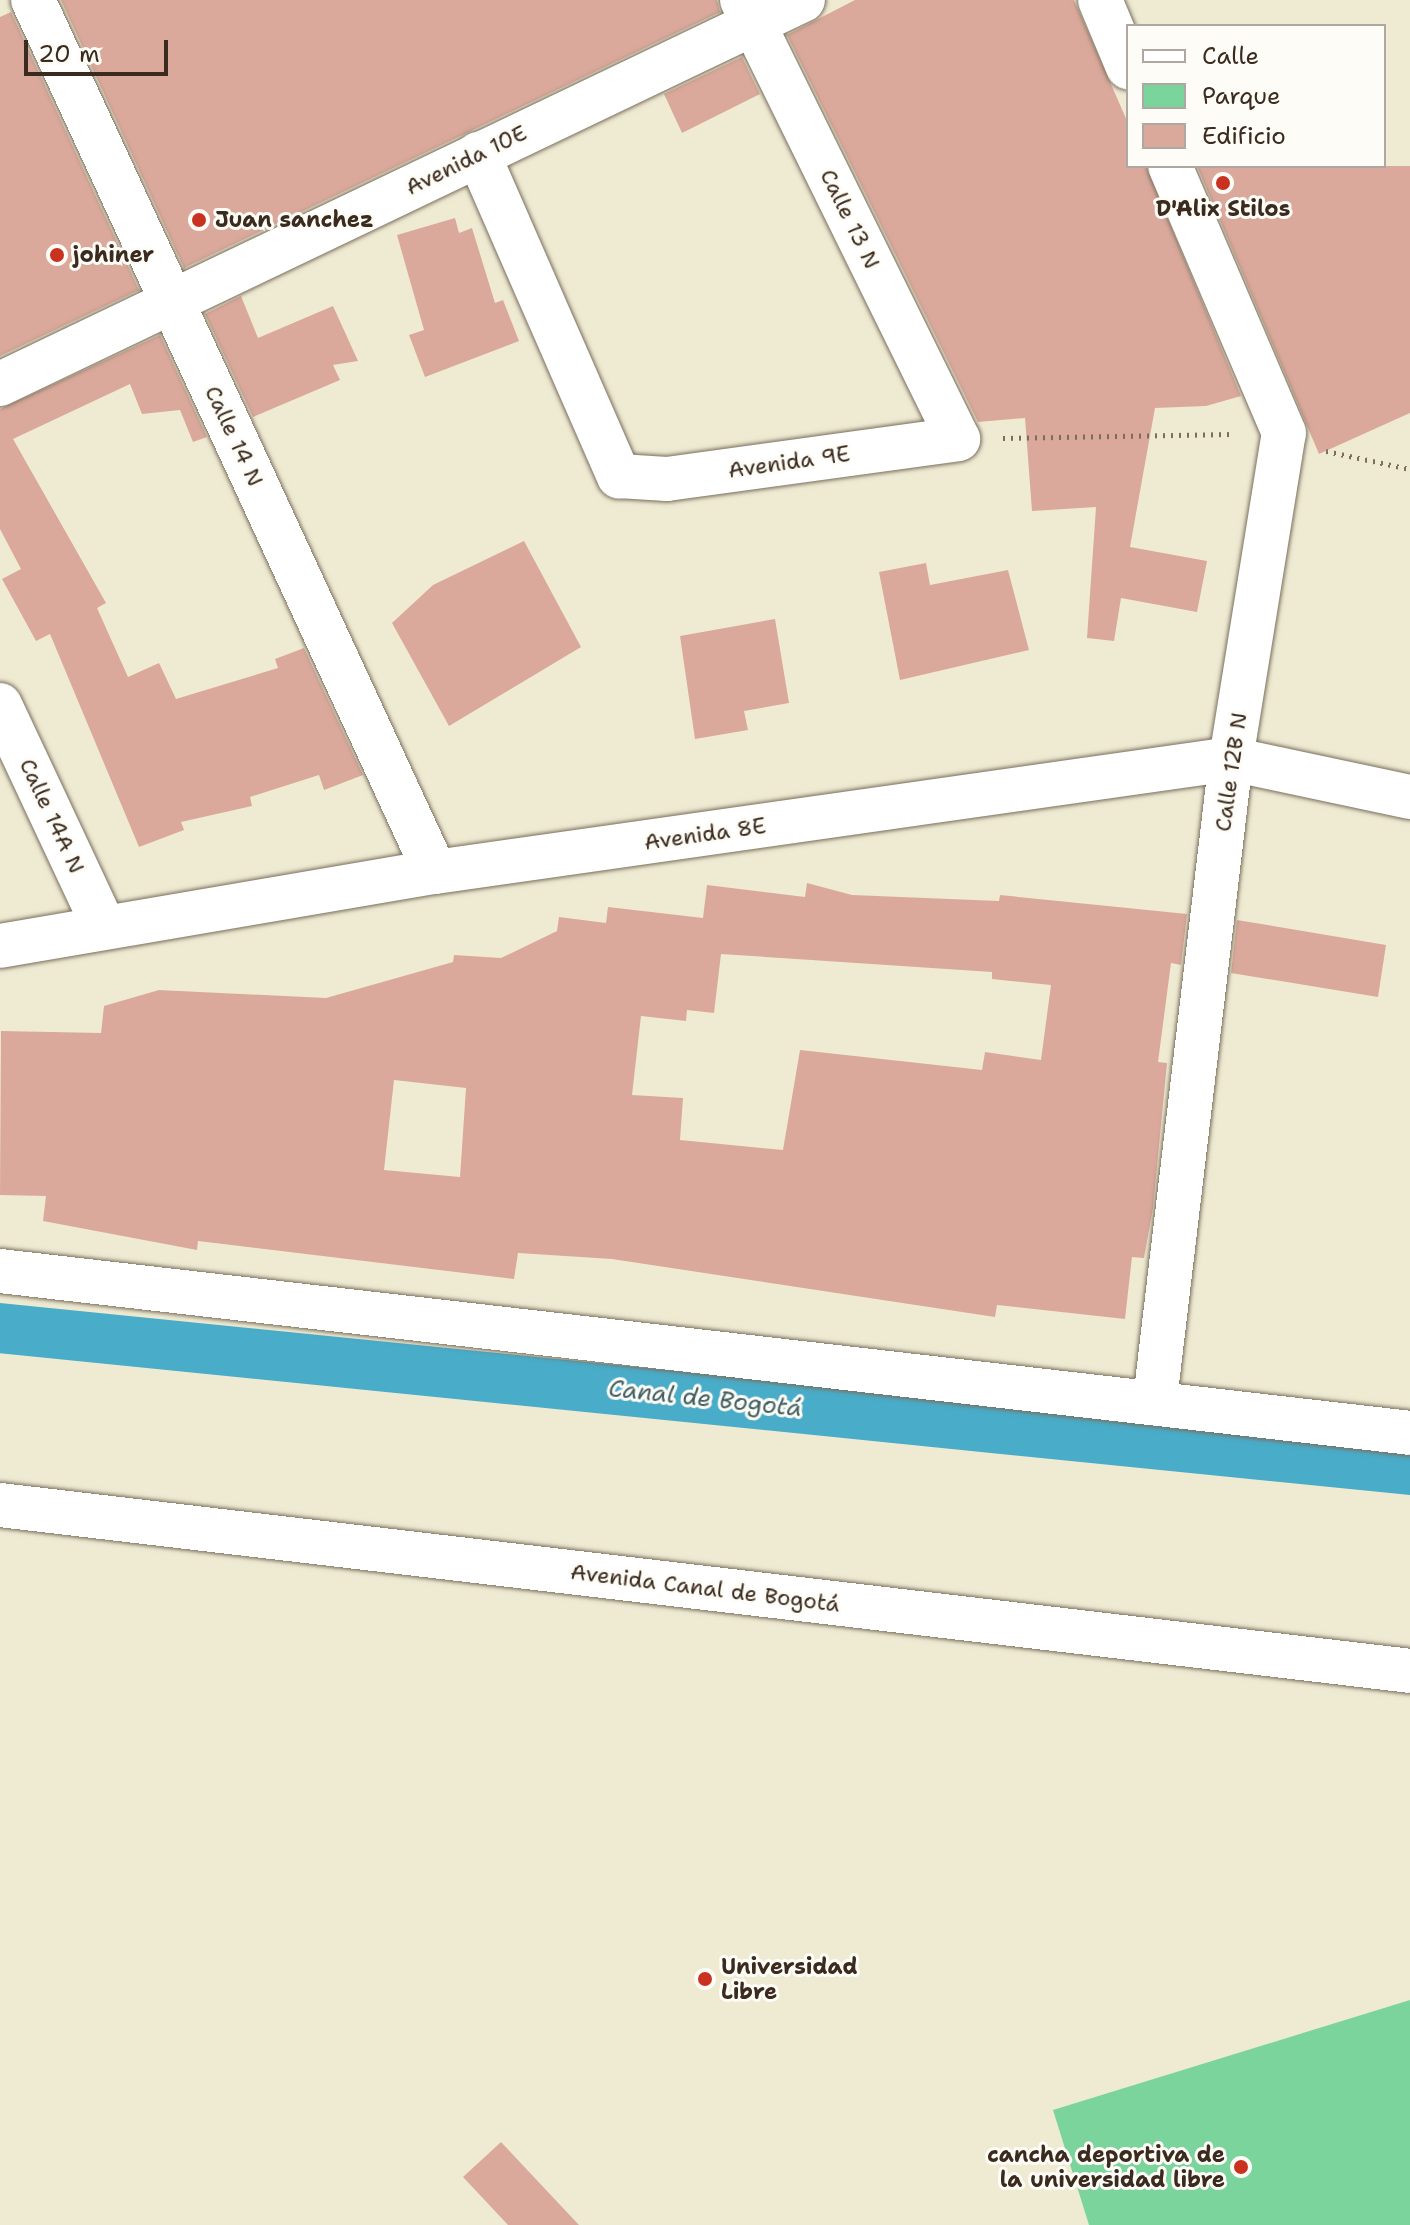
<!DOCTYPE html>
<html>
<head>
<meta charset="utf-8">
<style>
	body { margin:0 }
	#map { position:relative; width:1410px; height:2225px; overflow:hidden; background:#efebd3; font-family:"Shantell Sans",sans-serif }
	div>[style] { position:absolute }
	.green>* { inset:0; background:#7bd49b }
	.canal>* { height:50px; margin:-25px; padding:0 25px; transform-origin:25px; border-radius:25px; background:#49acc8 }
	.building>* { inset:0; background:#daa99c }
	.path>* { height:5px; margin-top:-2.5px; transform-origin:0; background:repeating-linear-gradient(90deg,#7a6e5d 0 2px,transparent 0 8px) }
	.roads { filter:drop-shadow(0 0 2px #7a6e5d) drop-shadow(0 0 2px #7a6e5d) }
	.minor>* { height:44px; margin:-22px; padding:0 22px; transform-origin:22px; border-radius:22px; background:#fff }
	.major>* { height:44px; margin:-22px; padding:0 22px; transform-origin:22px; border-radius:22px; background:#fff }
	.dots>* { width:22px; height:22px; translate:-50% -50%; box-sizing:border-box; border:4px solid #fdfcf7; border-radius:50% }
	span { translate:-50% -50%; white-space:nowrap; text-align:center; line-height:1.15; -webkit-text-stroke:6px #fdfcf7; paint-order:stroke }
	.street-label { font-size:22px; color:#3b2a1e }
	.poi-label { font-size:22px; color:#3b2a1e; font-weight:700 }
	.left { translate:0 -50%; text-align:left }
	.right { translate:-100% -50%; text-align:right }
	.water-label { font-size:24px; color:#415e62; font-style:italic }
	.legend { position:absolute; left:1126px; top:24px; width:260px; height:144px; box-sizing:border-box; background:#fdfcf7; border:2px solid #afa8a0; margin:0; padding:10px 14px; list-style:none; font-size:24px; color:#3b2a1e }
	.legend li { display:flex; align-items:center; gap:16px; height:40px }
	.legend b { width:40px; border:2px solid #afa8a0 }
	.scale { position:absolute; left:24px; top:40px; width:144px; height:36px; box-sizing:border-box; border:4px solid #3b2a1e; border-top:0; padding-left:10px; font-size:24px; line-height:28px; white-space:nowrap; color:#3b2a1e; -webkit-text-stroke:6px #fdfcf7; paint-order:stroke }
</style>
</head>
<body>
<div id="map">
	<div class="green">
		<div style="clip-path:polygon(1410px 2000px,1410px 2225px,1089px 2225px,1053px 2110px)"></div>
	</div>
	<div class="canal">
		<div style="left:0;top:1328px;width:1417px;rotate:5.75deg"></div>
	</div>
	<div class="building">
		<div style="clip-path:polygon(61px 0,717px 0,720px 12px,184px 268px)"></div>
		<div style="clip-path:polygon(855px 0,1074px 0,1128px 123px,1128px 166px,1146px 166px,1241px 396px,1206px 406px,1155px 408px,1130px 547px,1207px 561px,1197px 612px,1121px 598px,1114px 641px,1087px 638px,1096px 507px,1032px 511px,1025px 418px,978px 422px,787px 35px)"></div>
		<div style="clip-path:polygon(11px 12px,139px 290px,0 356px,0 17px)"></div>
		<div style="clip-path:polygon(742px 57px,760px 94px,682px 133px,664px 94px)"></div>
		<div style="clip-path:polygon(1197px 166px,1410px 166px,1410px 413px,1319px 454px)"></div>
		<div style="clip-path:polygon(455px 218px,459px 233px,472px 228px,495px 303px,503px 300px,519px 341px,425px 377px,409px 335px,424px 330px,397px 235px)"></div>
		<div style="clip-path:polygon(241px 296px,258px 338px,333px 306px,358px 361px,333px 365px,340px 380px,253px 417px,205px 314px)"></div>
		<div style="clip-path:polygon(160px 335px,207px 437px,193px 442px,180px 410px,142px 414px,130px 384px,13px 439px,106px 603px,97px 608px,128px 677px,159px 663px,176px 699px,278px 668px,275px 659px,304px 648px,363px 775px,324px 790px,319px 775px,250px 797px,252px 806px,181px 822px,184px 830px,139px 847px,50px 634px,36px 641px,2px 579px,21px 569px,0 529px,0 409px)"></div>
		<div style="clip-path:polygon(524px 541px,581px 647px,449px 726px,392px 623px,433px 585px)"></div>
		<div style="clip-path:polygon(926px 563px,930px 585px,1008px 570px,1029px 650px,900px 680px,879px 572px)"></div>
		<div style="clip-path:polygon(775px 619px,789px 703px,744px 711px,748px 730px,695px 739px,680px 636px)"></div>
		<div style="clip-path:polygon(evenodd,807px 883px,852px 895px,999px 901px,1000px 895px,1187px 914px,1181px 965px,1171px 963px,1158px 1062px,1167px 1063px,1153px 1208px,1144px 1258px,1132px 1257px,1125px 1319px,997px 1305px,995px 1317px,612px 1259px,518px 1253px,514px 1279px,198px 1241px,197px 1250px,43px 1221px,46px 1196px,0 1195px,1px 1031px,101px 1033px,104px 1006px,159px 990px,326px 998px,453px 962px,454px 955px,501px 958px,557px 931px,559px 917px,606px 923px,608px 907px,703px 918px,707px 885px,805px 897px,807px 883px,721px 954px,992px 972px,992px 979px,1051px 985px,1041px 1060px,985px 1052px,982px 1070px,800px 1050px,783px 1150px,680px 1140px,683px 1098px,632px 1095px,641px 1016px,686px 1021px,687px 1010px,714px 1013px,721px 954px,807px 883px,394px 1080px,466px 1088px,460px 1177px,384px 1170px,394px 1080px)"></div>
		<div style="clip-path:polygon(1237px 920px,1386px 945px,1378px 997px,1231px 973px)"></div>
		<div style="clip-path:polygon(501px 2142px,579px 2225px,508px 2225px,463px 2177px)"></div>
	</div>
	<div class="path">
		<div style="left:1003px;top:438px;width:230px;rotate:-1deg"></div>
		<div style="left:1326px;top:451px;width:86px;rotate:12.1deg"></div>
	</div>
	<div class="roads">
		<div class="minor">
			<div style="left:33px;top:0;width:960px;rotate:65.25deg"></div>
			<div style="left:1100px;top:0;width:73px;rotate:67.3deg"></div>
			<div style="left:478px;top:154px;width:352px;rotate:66.4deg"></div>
			<div style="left:619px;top:476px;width:48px;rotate:3.6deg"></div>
			<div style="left:667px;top:479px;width:294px;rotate:-7.8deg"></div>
			<div style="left:958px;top:439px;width:489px;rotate:-116.2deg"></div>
			<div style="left:0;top:384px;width:890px;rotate:-25.56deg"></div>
			<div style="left:0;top:705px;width:245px;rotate:64.9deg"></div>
			<div style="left:0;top:946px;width:441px;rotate:-9.7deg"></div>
			<div style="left:435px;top:872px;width:804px;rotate:-8.08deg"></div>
			<div style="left:1231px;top:759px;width:183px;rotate:12deg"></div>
			<div style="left:1155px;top:1400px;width:645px;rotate:-83.24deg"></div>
			<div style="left:1231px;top:759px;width:330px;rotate:-80.8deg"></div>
			<div style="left:1284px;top:433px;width:290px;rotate:-113.1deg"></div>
		</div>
		<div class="major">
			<div style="left:0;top:1271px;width:1419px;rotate:6.55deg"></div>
			<div style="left:0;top:1505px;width:1420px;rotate:6.71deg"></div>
		</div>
	</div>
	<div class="dots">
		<div style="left:1223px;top:183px;background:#c8321e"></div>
		<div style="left:199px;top:220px;background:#c8321e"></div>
		<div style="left:57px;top:255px;background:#c8321e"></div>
		<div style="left:705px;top:1979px;background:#c8321e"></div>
		<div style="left:1241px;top:2167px;background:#c8321e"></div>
	</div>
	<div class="street-label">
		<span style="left:466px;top:160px;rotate:-26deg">Avenida 10E</span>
		<span style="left:850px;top:219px;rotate:64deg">Calle 13 N</span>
		<span style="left:234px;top:436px;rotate:65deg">Calle 14 N</span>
		<span style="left:789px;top:462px;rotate:-8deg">Avenida 9E</span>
		<span style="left:1231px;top:772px;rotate:-82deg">Calle 12B N</span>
		<span style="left:52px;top:816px;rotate:65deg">Calle 14A N</span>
		<span style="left:705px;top:834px;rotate:-8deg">Avenida 8E</span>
		<span style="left:705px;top:1588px;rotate:7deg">Avenida Canal de Bogotá</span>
	</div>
	<div class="poi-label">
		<span style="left:1223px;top:209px">D'Alix Stilos</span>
		<span class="left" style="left:215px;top:220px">Juan sanchez</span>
		<span class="left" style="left:73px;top:255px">johiner</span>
		<span class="left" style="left:721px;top:1979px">Universidad<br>Libre</span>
		<span class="right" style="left:1225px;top:2167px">cancha deportiva de<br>la universidad libre</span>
	</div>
	<div class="water-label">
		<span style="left:705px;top:1399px;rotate:6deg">Canal de Bogotá</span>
	</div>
	<ul class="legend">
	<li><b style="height:10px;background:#fff"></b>Calle</li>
	<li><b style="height:22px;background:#7bd49b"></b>Parque</li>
	<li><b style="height:22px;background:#daa99c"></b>Edificio</li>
	</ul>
	<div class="scale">20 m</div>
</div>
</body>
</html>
